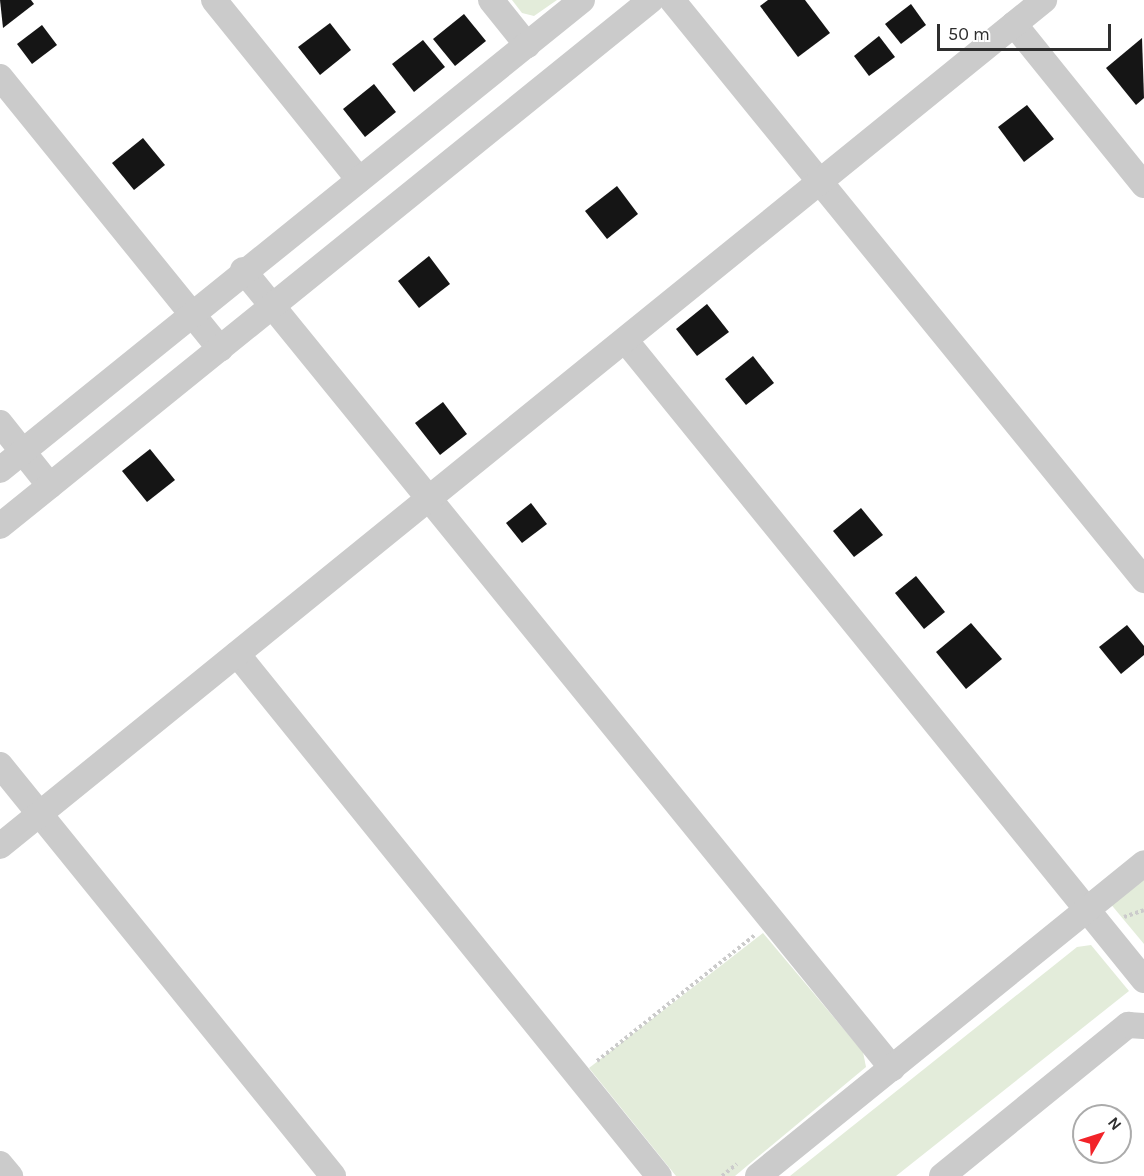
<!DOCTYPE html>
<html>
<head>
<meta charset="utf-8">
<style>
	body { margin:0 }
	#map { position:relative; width:1144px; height:1176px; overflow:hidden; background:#fff; font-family:Karla,sans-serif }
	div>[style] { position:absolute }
	.green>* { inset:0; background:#e3ecda }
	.building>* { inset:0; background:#151515 }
	.path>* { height:4px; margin-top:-2px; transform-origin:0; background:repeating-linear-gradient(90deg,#cbcbcb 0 3px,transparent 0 6px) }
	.street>* { height:26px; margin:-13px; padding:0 13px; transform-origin:13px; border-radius:13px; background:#cbcbcb }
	span { translate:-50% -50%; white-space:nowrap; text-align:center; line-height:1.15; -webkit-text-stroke:6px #fff; paint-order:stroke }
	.north { position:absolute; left:1072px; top:1104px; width:60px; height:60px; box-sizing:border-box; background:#fff; border:2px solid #ababab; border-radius:50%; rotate:51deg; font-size:16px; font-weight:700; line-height:24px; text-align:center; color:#2e2e2e }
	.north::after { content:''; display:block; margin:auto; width:21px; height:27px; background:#f22329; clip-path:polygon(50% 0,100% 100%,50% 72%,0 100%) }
	.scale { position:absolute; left:937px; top:24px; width:174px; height:27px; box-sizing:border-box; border:3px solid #2e2e2e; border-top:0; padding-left:8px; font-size:18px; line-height:21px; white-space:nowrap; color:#2e2e2e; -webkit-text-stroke:4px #fff; paint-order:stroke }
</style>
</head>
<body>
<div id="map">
	<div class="green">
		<div style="clip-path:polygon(512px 0,557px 0,534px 16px,522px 13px)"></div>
		<div style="clip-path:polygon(1144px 874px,1144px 944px,1109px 902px)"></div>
		<div style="clip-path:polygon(763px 933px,863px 1052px,866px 1067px,735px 1176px,676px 1176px,589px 1068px)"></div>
		<div style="clip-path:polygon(1091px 945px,1129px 991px,896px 1176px,790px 1176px,1077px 947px)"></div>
	</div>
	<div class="building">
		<div style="clip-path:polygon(0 0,31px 0,34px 4px,3px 28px)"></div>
		<div style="clip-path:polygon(768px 0,805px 0,830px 33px,798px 57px,760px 6px)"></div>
		<div style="clip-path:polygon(911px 4px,926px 25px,901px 44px,885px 24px)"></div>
		<div style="clip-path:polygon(464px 14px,486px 41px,455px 66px,433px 39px)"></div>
		<div style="clip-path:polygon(330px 23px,351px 50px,320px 75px,298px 47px)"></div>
		<div style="clip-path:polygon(42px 25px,57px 45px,32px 64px,17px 44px)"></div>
		<div style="clip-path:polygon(879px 36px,895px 57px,869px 76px,854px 56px)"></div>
		<div style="clip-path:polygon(1142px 38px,1144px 98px,1136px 105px,1106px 68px)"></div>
		<div style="clip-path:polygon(423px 40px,445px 67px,414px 92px,392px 64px)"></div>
		<div style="clip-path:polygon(374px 84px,396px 112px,365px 137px,343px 109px)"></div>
		<div style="clip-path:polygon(1027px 105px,1054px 139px,1024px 162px,998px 127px)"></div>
		<div style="clip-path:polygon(143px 138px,165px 165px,134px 190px,112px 163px)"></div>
		<div style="clip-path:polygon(617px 186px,638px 214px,607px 239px,585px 211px)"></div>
		<div style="clip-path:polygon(429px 256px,450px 284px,419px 308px,398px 281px)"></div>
		<div style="clip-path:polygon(707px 304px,729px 332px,697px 356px,676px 329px)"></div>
		<div style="clip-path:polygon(753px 356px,774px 383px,746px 405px,725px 379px)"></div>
		<div style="clip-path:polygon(443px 402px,467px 434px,440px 455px,415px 423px)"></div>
		<div style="clip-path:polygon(150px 449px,175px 480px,147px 502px,122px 471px)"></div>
		<div style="clip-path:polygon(531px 503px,547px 524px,522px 543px,506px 523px)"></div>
		<div style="clip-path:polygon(861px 508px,883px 535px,854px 557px,833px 531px)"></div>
		<div style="clip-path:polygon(916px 576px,945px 612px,924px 629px,895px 593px)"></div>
		<div style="clip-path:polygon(971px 623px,1002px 659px,966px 689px,936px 652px)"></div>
		<div style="clip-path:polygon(1127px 625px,1144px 646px,1144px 655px,1121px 674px,1099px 647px)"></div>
	</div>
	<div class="path">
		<div style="left:1124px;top:917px;width:21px;rotate:-19deg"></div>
		<div style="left:597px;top:1061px;width:202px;rotate:-38.6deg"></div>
		<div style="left:722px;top:1176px;width:19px;rotate:-39deg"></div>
	</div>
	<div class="street">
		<div style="left:214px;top:0;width:231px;rotate:51.1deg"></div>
		<div style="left:491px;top:0;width:58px;rotate:51.3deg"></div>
		<div style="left:672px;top:0;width:748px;rotate:50.86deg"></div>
		<div style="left:1014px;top:24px;width:207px;rotate:51.1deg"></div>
		<div style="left:0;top:77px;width:350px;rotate:51deg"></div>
		<div style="left:243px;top:270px;width:1029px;rotate:50.88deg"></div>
		<div style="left:625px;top:340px;width:824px;rotate:50.96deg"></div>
		<div style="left:0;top:423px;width:80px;rotate:51.6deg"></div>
		<div style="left:0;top:470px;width:748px;rotate:-38.92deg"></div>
		<div style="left:0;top:526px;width:837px;rotate:-38.94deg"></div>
		<div style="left:237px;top:654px;width:671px;rotate:51.05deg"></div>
		<div style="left:0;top:765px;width:529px;rotate:50.98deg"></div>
		<div style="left:0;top:846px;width:1344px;rotate:-39.02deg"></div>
		<div style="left:0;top:1164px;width:16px;rotate:50deg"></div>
		<div style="left:758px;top:1176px;width:497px;rotate:-39deg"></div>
		<div style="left:942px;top:1176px;width:240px;rotate:-39.1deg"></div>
		<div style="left:1128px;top:1025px;width:16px;rotate:4deg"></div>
	</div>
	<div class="north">N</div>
	<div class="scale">50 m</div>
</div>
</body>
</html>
